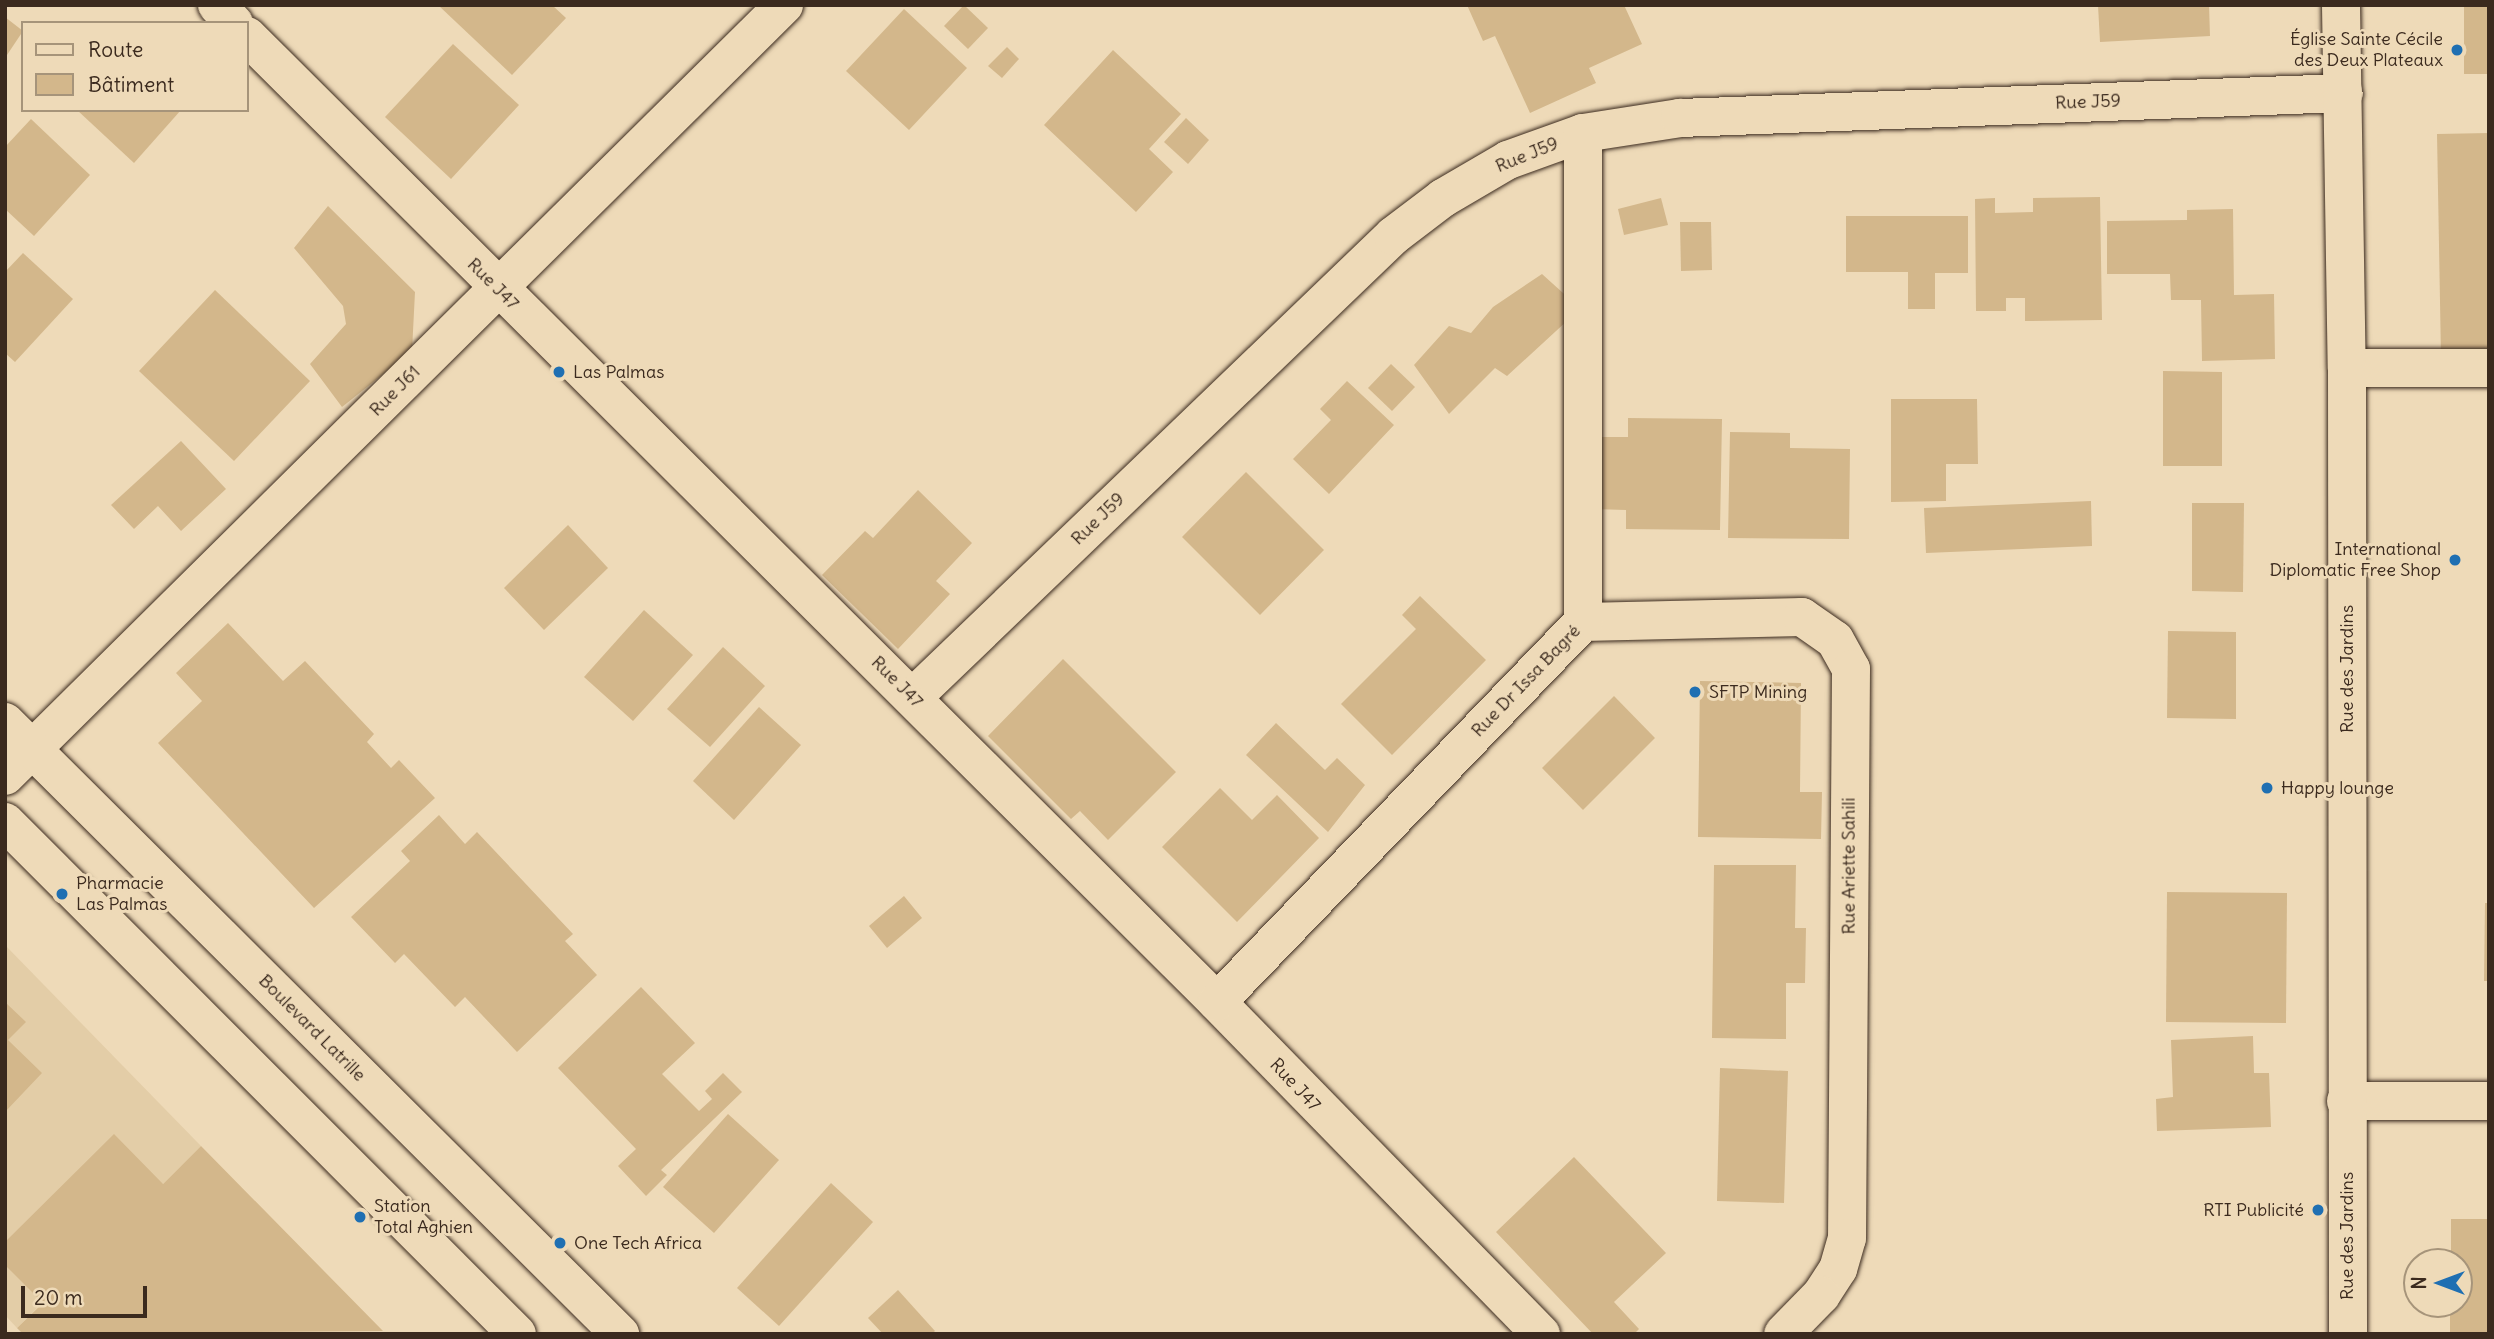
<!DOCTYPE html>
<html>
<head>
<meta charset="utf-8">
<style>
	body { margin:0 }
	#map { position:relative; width:2494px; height:1339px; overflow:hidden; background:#eedab8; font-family:Delius,sans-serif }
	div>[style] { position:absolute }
	.built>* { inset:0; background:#e3cda7 }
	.building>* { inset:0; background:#d3b78b }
	.roads { filter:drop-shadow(0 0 2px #3b2a1e) drop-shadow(0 0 2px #3b2a1e) }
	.street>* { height:38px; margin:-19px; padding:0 19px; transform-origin:19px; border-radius:19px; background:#eedab8 }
	.secondary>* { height:38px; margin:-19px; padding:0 19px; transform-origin:19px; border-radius:19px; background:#eedab8 }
	.dots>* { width:19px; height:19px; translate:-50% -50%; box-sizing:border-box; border:4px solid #eedab8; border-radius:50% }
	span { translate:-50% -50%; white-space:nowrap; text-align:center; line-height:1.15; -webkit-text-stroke:6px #eedab8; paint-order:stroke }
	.poi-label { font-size:18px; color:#3b2a1e }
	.right { translate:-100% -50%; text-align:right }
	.left { translate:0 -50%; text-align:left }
	.street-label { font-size:18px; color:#3b2a1e }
	.frame { position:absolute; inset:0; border:7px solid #3b2a1e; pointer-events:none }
	.legend { position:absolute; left:21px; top:21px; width:228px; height:91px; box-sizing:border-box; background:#eedab8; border:2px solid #a6947a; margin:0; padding:9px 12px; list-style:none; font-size:21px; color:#3b2a1e }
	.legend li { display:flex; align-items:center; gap:14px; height:35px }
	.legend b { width:35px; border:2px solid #a6947a }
	.north { position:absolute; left:2403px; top:1248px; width:70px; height:70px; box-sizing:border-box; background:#eedab8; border:2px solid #a6947a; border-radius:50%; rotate:270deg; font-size:19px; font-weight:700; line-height:28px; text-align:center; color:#3b2a1e }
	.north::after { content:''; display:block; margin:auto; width:24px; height:32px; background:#1f6fb2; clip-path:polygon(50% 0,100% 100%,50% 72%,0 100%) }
	.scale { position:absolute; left:21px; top:1286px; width:126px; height:32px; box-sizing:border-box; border:4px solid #3b2a1e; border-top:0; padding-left:9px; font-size:21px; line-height:24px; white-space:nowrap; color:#3b2a1e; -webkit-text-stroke:5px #eedab8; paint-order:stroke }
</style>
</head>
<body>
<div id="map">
	<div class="built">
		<div style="clip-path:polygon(5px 945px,201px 1146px,17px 1328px,5px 1315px)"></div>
	</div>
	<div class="building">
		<div style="clip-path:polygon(438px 5px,552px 5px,566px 18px,512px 75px)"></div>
		<div style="clip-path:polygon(964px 5px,988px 28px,968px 49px,944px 26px)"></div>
		<div style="clip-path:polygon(1467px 5px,1624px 5px,1642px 44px,1589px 68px,1596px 83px,1530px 113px,1495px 36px,1483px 41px)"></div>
		<div style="clip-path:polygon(2098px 5px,2209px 5px,2210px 36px,2100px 42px)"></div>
		<div style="clip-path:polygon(2464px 5px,2489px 5px,2489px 74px,2464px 74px)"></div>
		<div style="clip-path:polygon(904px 9px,967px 68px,909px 130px,846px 71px)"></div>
		<div style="clip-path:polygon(5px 17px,23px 31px,5px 58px)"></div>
		<div style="clip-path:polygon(453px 44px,519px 105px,451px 179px,385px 117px)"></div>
		<div style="clip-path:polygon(1007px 47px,1019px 59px,1002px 78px,988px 66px)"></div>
		<div style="clip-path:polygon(1113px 50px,1181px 114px,1149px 149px,1173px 172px,1136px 212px,1044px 125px)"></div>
		<div style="clip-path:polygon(77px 110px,181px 110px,134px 163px)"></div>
		<div style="clip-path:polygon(1186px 118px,1209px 140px,1188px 164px,1164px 142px)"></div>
		<div style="clip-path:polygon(31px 119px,90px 175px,34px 236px,5px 209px,5px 147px)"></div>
		<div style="clip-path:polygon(2489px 133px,2489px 356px,2441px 357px,2437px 134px)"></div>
		<div style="clip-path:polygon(2100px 197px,2102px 320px,2025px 321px,2025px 298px,2006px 298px,2006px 311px,1976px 311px,1975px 199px,1995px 198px,1995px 213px,2033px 212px,2033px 198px)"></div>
		<div style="clip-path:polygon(1661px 198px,1668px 225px,1624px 235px,1618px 209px)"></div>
		<div style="clip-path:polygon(328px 206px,415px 292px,412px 351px,342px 407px,310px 364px,346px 324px,343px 306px,294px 248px)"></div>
		<div style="clip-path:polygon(2233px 209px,2234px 295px,2274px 294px,2275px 359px,2202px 361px,2201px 300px,2171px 300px,2170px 274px,2107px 274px,2107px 221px,2187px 220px,2187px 210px)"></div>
		<div style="clip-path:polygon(1846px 216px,1968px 216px,1968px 273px,1935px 273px,1935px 309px,1908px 309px,1908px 272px,1846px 272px)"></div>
		<div style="clip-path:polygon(1680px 222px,1711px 222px,1712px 270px,1681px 271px)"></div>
		<div style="clip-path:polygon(23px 253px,73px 299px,15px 362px,5px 353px,5px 272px)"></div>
		<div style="clip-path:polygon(1542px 274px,1573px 302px,1568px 320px,1507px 376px,1495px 368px,1449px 414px,1414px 365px,1449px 326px,1471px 333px,1493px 307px)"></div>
		<div style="clip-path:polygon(215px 290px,310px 381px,234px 461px,139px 371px)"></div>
		<div style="clip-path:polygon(1391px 364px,1415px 387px,1392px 411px,1368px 388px)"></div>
		<div style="clip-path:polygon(2163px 371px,2222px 372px,2222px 466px,2163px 466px)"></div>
		<div style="clip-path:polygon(1347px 381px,1394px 425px,1329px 494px,1293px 459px,1331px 420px,1320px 409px)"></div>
		<div style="clip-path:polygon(1891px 399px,1977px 399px,1978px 464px,1946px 464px,1946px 501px,1891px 502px)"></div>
		<div style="clip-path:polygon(1628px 418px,1722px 419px,1720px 530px,1626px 529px,1626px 510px,1593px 509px,1594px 437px,1628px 437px)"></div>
		<div style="clip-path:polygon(1730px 432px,1790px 433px,1790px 448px,1850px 449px,1849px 539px,1728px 538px)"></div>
		<div style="clip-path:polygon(181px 441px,226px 489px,181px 531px,158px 506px,134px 529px,111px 505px)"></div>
		<div style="clip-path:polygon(1246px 472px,1324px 550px,1260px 615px,1182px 537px)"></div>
		<div style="clip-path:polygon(918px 490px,972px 543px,936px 581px,950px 594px,898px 649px,822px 575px,865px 531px,873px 538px)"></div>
		<div style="clip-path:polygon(2091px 501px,2092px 546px,1926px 553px,1924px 508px)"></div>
		<div style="clip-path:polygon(2192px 503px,2244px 503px,2243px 592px,2192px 591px)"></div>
		<div style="clip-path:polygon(568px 525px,608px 568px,544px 630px,504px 588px)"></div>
		<div style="clip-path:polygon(1420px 596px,1486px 660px,1392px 755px,1341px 704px,1416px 629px,1402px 615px)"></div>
		<div style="clip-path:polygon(644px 610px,693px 655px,633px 721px,584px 677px)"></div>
		<div style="clip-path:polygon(228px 623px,283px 681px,305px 661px,374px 734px,367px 742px,391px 768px,399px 760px,435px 798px,314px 908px,158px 743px,202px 701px,176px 673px)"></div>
		<div style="clip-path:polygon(2168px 631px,2236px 632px,2236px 719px,2167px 718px)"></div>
		<div style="clip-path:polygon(723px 647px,765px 686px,710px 747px,667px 709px)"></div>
		<div style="clip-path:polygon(1063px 659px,1176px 772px,1108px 840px,1080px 811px,1071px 819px,988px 736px)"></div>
		<div style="clip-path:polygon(1700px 681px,1801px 683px,1800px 792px,1822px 792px,1821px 839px,1698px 837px)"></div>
		<div style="clip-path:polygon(1614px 696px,1655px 738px,1583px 810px,1542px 768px)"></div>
		<div style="clip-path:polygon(759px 707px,801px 745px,734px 820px,693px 781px)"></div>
		<div style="clip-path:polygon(1276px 723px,1325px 770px,1337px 758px,1365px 785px,1328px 832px,1246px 755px)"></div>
		<div style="clip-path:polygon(1220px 788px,1252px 820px,1277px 795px,1319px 838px,1237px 922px,1162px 847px)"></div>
		<div style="clip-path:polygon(439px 815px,465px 844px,477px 832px,573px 934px,565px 941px,597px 975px,517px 1052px,465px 997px,455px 1007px,404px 954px,395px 963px,351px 917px,410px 861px,401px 851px)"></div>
		<div style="clip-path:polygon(1714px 865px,1796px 865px,1795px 928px,1806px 928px,1805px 983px,1786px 983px,1786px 1039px,1712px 1038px)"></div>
		<div style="clip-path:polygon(2167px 892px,2287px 893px,2286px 1023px,2166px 1022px)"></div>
		<div style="clip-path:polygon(904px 896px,922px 918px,887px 948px,869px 926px)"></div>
		<div style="clip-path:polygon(2485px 903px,2489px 903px,2489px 981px,2484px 981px)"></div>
		<div style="clip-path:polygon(641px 987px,695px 1043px,662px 1074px,699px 1111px,712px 1099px,705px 1091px,723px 1073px,742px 1092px,661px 1170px,667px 1175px,646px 1196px,618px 1166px,636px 1149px,558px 1068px)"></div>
		<div style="clip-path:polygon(5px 1002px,26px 1022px,8px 1040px,42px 1073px,5px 1112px)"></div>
		<div style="clip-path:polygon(2253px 1036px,2254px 1073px,2269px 1073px,2271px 1127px,2157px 1131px,2156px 1099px,2173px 1097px,2171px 1040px)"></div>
		<div style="clip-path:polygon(1720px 1068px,1788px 1071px,1784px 1203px,1717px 1201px)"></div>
		<div style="clip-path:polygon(728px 1114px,779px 1160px,714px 1233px,663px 1187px)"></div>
		<div style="clip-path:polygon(114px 1134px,163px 1184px,201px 1146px,383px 1331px,23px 1334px,17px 1328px,43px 1303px,5px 1265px,5px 1242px)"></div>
		<div style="clip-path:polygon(1574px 1157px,1666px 1253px,1614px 1302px,1639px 1329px,1634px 1334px,1593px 1334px,1496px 1232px)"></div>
		<div style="clip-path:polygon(831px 1183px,873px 1222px,779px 1326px,737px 1288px)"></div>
		<div style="clip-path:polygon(2451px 1219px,2489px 1219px,2489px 1334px,2450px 1334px,2450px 1304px,2459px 1304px,2459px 1262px,2451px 1262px)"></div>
		<div style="clip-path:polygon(898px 1290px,935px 1331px,932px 1334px,883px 1334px,868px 1318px)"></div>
	</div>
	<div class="roads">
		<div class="street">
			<div style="left:217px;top:5px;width:25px;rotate:47deg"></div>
			<div style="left:247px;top:36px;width:1369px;rotate:44.88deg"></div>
			<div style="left:1217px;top:1002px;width:464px;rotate:45.7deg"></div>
			<div style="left:2347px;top:368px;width:142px"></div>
			<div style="left:1583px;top:622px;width:219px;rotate:-1.3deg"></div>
			<div style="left:1802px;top:617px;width:40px;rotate:34.9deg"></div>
			<div style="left:1835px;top:640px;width:33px;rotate:61deg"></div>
			<div style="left:1851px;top:669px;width:569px;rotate:90.4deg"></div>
			<div style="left:1847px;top:1238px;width:32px;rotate:106deg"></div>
			<div style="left:1838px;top:1269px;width:31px;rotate:123deg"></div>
			<div style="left:1821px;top:1295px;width:54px;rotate:134.3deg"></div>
			<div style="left:913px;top:697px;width:666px;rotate:-43.84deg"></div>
			<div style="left:1393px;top:236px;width:63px;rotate:-37.2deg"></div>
			<div style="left:1443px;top:198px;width:75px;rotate:-30.3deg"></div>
			<div style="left:1508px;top:160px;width:80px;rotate:-19.8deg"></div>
			<div style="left:1583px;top:133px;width:98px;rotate:-8.8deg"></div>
			<div style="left:1680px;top:118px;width:664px;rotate:-2.16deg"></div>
			<div style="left:5px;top:776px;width:1096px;rotate:-44.7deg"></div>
			<div style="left:1217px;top:1002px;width:528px;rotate:-46.08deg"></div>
			<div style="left:1583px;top:622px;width:489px;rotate:-90deg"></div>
			<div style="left:2346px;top:1101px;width:143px"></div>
		</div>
		<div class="secondary">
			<div style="left:2341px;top:5px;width:363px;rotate:89.1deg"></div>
			<div style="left:2347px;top:368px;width:966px;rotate:89.94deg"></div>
			<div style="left:5px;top:722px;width:868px;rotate:44.86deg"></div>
			<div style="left:5px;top:822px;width:724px;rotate:45deg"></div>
		</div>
	</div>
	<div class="dots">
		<div style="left:2457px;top:50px;background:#1f6fb2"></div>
		<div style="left:559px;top:372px;background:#1f6fb2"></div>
		<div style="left:2455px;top:560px;background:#1f6fb2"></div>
		<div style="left:1695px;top:692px;background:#1f6fb2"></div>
		<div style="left:2267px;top:788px;background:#1f6fb2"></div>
		<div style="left:62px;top:894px;background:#1f6fb2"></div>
		<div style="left:2318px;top:1210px;background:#1f6fb2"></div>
		<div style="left:360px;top:1217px;background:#1f6fb2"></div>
		<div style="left:560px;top:1243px;background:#1f6fb2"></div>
	</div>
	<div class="poi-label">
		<span class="right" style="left:2443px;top:50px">Église Sainte Cécile<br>des Deux Plateaux</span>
		<span class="left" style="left:573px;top:372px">Las Palmas</span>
		<span class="right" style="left:2441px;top:560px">International<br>Diplomatic Free Shop</span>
		<span class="left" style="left:1709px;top:692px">SFTP Mining</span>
		<span class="left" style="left:2281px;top:788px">Happy lounge</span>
		<span class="left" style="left:76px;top:894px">Pharmacie<br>Las Palmas</span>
		<span class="left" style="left:374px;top:1217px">Station<br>Total Aghien</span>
		<span class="right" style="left:2304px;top:1210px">RTI Publicité</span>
		<span class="left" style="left:574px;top:1243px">One Tech Africa</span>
	</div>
	<div class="street-label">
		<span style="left:2088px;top:102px;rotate:-2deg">Rue J59</span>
		<span style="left:1527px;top:155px;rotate:-22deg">Rue J59</span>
		<span style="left:493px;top:284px;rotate:45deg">Rue J47</span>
		<span style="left:395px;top:391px;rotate:-45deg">Rue J61</span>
		<span style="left:1098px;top:519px;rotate:-44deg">Rue J59</span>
		<span style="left:2347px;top:669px;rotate:-90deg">Rue des Jardins</span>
		<span style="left:1526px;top:681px;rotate:-46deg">Rue Dr Issa Bagré</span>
		<span style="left:897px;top:682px;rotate:45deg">Rue J47</span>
		<span style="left:1849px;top:866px;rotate:-90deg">Rue Ariette Sahili</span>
		<span style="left:312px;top:1028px;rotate:45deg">Boulevard Latrille</span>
		<span style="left:1295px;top:1085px;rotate:47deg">Rue J47</span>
		<span style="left:2347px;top:1236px;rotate:-90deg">Rue des Jardins</span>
	</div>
	<div class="frame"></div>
	<ul class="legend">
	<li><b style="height:9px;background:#eedab8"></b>Route</li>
	<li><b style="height:19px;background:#d3b78b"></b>Bâtiment</li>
	</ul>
	<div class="north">N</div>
	<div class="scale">20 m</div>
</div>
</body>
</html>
